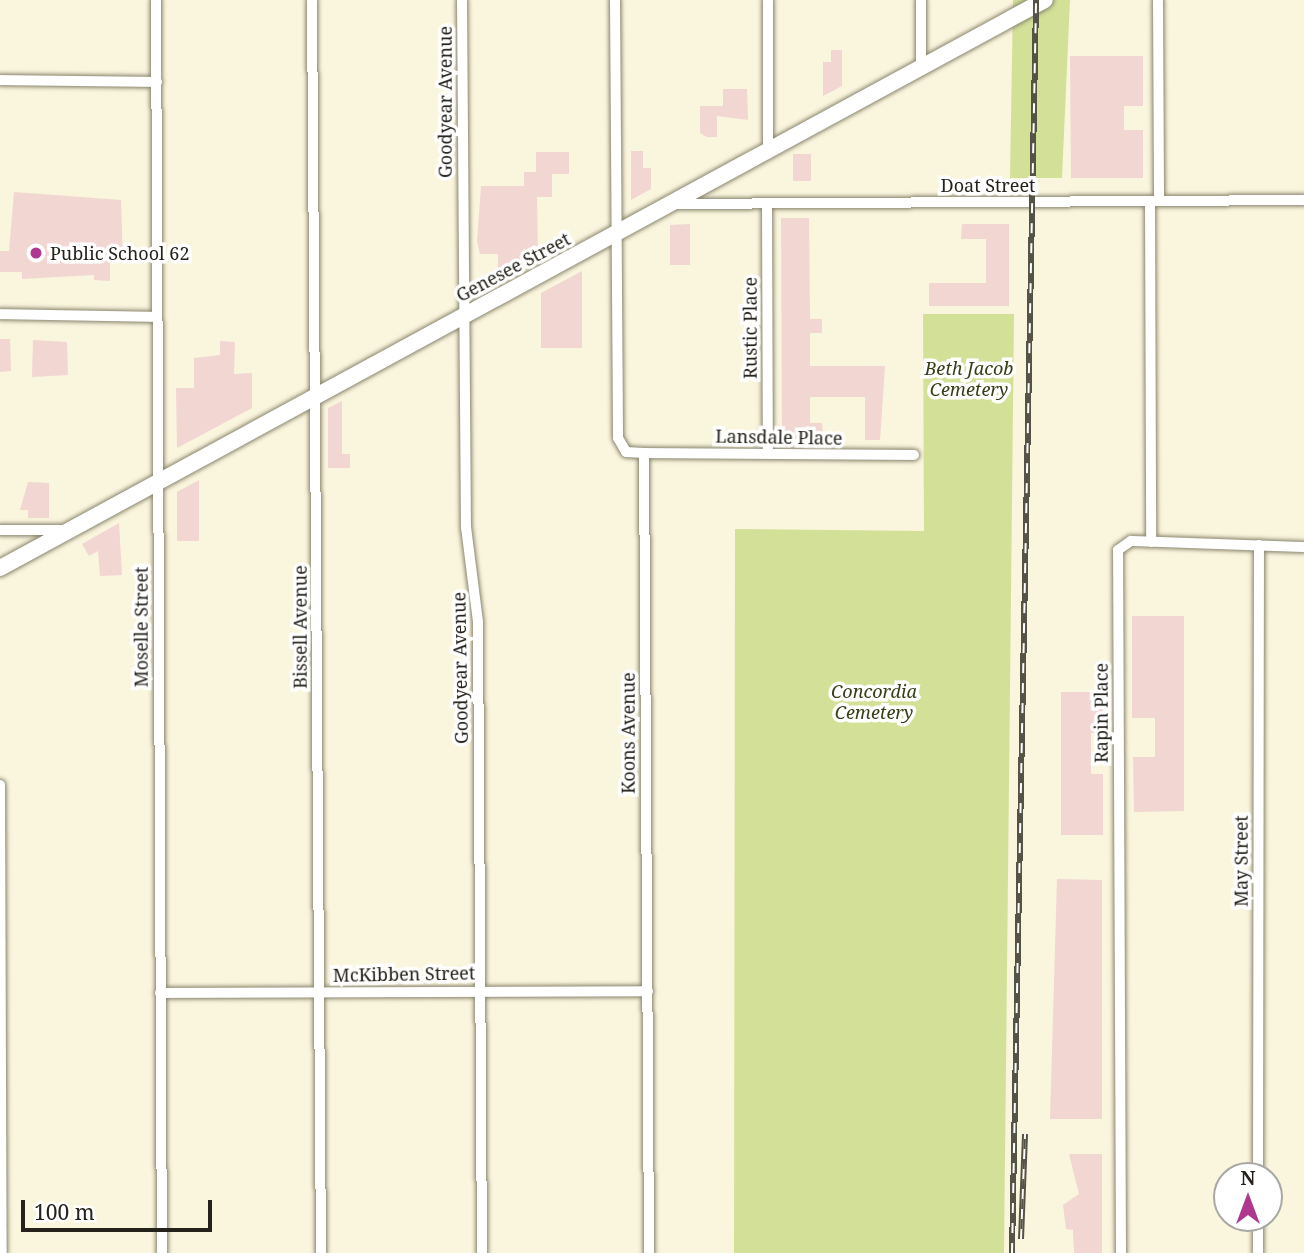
<!DOCTYPE html>
<html>
<head>
<meta charset="utf-8">
<style>
	body { margin:0 }
	#map { position:relative; width:1304px; height:1253px; overflow:hidden; background:#faf5dd; font-family:"Noto Serif",serif }
	div>[style] { position:absolute }
	.green>* { inset:0; background:#d3e198 }
	.building>* { inset:0; background:#f1d6d1 }
	.roads { filter:drop-shadow(0 0 2px #89856f) drop-shadow(0 0 2px #89856f) }
	.street>* { height:10px; margin:-5px; padding:0 5px; transform-origin:5px; border-radius:5px; background:#fff }
	.secondary>* { height:16px; margin:-8px; padding:0 8px; transform-origin:8px; border-radius:8px; background:#fff }
	.rail>* { height:6px; margin-top:-3px; transform-origin:0; background:repeating-linear-gradient(90deg,#fff 0 10px,#555246 0 20px); box-sizing:border-box; border-block:2px solid #555246 }
	.dots>* { width:19px; height:19px; translate:-50% -50%; box-sizing:border-box; border:4px solid #fff; border-radius:50% }
	span { translate:-50% -50%; white-space:nowrap; text-align:center; line-height:1.15; -webkit-text-stroke:7px #fff; paint-order:stroke }
	.street-label { font-size:18px; color:#24221a }
	.poi-label { font-size:18px; color:#24221a }
	.left { translate:0 -50%; text-align:left }
	.park-label { font-size:18px; color:#383f17; font-style:italic }
	.north { position:absolute; left:1213px; top:1162px; width:70px; height:70px; box-sizing:border-box; background:#fff; border:2px solid #a7a7a3; border-radius:50%; rotate:0deg; font-size:19px; font-weight:700; line-height:28px; text-align:center; color:#24221a }
	.north::after { content:''; display:block; margin:auto; width:24px; height:32px; background:#ae388f; clip-path:polygon(50% 0,100% 100%,50% 72%,0 100%) }
	.scale { position:absolute; left:21px; top:1200px; width:191px; height:32px; box-sizing:border-box; border:4px solid #24221a; border-top:0; padding-left:9px; font-size:21px; line-height:24px; white-space:nowrap; color:#24221a; -webkit-text-stroke:5px #fff; paint-order:stroke }
</style>
</head>
<body>
<div id="map">
	<div class="green">
		<div style="clip-path:polygon(1013px 0,1070px 0,1062px 178px,1010px 178px)"></div>
		<div style="clip-path:polygon(923px 314px,1014px 314px,1004px 1253px,734px 1253px,735px 529px,924px 531px)"></div>
	</div>
	<div class="building">
		<div style="clip-path:polygon(831px 50px,842px 50px,842px 86px,823px 96px,823px 62px,831px 62px)"></div>
		<div style="clip-path:polygon(1070px 56px,1143px 56px,1143px 106px,1124px 106px,1124px 130px,1143px 130px,1143px 178px,1071px 178px)"></div>
		<div style="clip-path:polygon(723px 89px,747px 89px,748px 120px,717px 116px,717px 137px,707px 137px,700px 133px,700px 106px,723px 106px)"></div>
		<div style="clip-path:polygon(631px 151px,643px 151px,643px 168px,651px 168px,651px 189px,631px 200px)"></div>
		<div style="clip-path:polygon(536px 152px,569px 152px,569px 174px,552px 174px,552px 197px,537px 197px,538px 253px,498px 273px,498px 254px,480px 254px,477px 241px,481px 186px,524px 186px,524px 172px,536px 172px)"></div>
		<div style="clip-path:polygon(793px 154px,811px 154px,811px 181px,793px 181px)"></div>
		<div style="clip-path:polygon(14px 192px,121px 200px,123px 262px,110px 262px,110px 281px,94px 280px,94px 275px,22px 279px,22px 272px,0 272px,0 251px,9px 251px)"></div>
		<div style="clip-path:polygon(781px 218px,809px 218px,810px 319px,822px 319px,822px 333px,810px 333px,810px 366px,885px 366px,880px 440px,865px 440px,865px 397px,810px 397px,810px 423px,822px 423px,823px 439px,782px 439px)"></div>
		<div style="clip-path:polygon(690px 224px,690px 265px,670px 265px,670px 225px)"></div>
		<div style="clip-path:polygon(962px 224px,1009px 224px,1009px 306px,929px 306px,929px 283px,986px 283px,986px 239px,961px 239px)"></div>
		<div style="clip-path:polygon(582px 271px,582px 348px,541px 348px,541px 293px)"></div>
		<div style="clip-path:polygon(0 339px,10px 339px,11px 371px,0 372px)"></div>
		<div style="clip-path:polygon(33px 340px,67px 342px,68px 375px,32px 377px)"></div>
		<div style="clip-path:polygon(220px 341px,235px 342px,234px 374px,252px 373px,252px 408px,177px 448px,176px 388px,194px 388px,194px 358px,220px 355px)"></div>
		<div style="clip-path:polygon(342px 401px,342px 454px,350px 454px,350px 468px,328px 468px,328px 408px)"></div>
		<div style="clip-path:polygon(199px 480px,199px 541px,177px 541px,177px 492px)"></div>
		<div style="clip-path:polygon(28px 482px,49px 483px,49px 518px,28px 518px,28px 510px,20px 510px)"></div>
		<div style="clip-path:polygon(119px 523px,122px 575px,100px 576px,98px 551px,89px 556px,82px 544px)"></div>
		<div style="clip-path:polygon(1132px 616px,1184px 616px,1184px 811px,1134px 812px,1133px 757px,1155px 757px,1155px 718px,1132px 718px)"></div>
		<div style="clip-path:polygon(1061px 692px,1103px 692px,1103px 733px,1091px 733px,1091px 774px,1103px 774px,1103px 835px,1061px 835px)"></div>
		<div style="clip-path:polygon(1057px 879px,1102px 880px,1102px 1119px,1050px 1119px)"></div>
		<div style="clip-path:polygon(1069px 1154px,1102px 1154px,1102px 1253px,1074px 1253px,1073px 1230px,1066px 1229px,1063px 1205px,1079px 1194px)"></div>
	</div>
	<div class="roads">
		<div class="street">
			<div style="left:156px;top:0;width:1253px;rotate:89.73deg"></div>
			<div style="left:312px;top:0;width:1253px;rotate:89.59deg"></div>
			<div style="left:462px;top:0;width:527px;rotate:89.57deg"></div>
			<div style="left:466px;top:527px;width:96px;rotate:82.8deg"></div>
			<div style="left:478px;top:622px;width:631px;rotate:89.64deg"></div>
			<div style="left:615px;top:0;width:438px;rotate:89.6deg"></div>
			<div style="left:618px;top:438px;width:16px;rotate:60deg"></div>
			<div style="left:626px;top:452px;width:18px;rotate:3deg"></div>
			<div style="left:644px;top:453px;width:800px;rotate:89.64deg"></div>
			<div style="left:768px;top:0;width:151px;rotate:90deg"></div>
			<div style="left:1158px;top:0;width:201px;rotate:89.7deg"></div>
			<div style="left:921px;top:68px;width:68px;rotate:-90deg"></div>
			<div style="left:0;top:80px;width:157px;rotate:0.7deg"></div>
			<div style="left:1150px;top:201px;width:341px;rotate:89.8deg"></div>
			<div style="left:767px;top:203px;width:249px;rotate:89.8deg"></div>
			<div style="left:673px;top:204px;width:631px;rotate:-0.36deg"></div>
			<div style="left:0;top:314px;width:157px;rotate:1.1deg"></div>
			<div style="left:644px;top:453px;width:270px;rotate:0.4deg"></div>
			<div style="left:0;top:530px;width:67px"></div>
			<div style="left:0;top:785px;width:468px;rotate:89.8deg"></div>
			<div style="left:160px;top:993px;width:488px;rotate:-0.2deg"></div>
			<div style="left:1258px;top:1176px;width:631px;rotate:-89.91deg"></div>
			<div style="left:1121px;top:1253px;width:703px;rotate:-90.24deg"></div>
			<div style="left:1118px;top:550px;width:16px;rotate:-35deg"></div>
			<div style="left:1131px;top:541px;width:173px;rotate:2deg"></div>
			<div style="left:1258px;top:1253px;width:35px;rotate:-90deg"></div>
		</div>
		<div class="secondary">
			<div style="left:0;top:568px;width:1189px;rotate:-28.53deg"></div>
		</div>
	</div>
	<div class="rail">
		<div style="left:1021px;top:1239px;width:105px;rotate:-87.8deg"></div>
		<div style="left:1012px;top:1253px;width:1253px;rotate:-88.9deg"></div>
	</div>
	<div class="dots">
		<div style="left:36px;top:253px;background:#ae388f"></div>
	</div>
	<div class="street-label">
		<span style="left:445px;top:102px;rotate:-90deg">Goodyear Avenue</span>
		<span style="left:988px;top:185px">Doat Street</span>
		<span style="left:513px;top:267px;rotate:-28deg">Genesee Street</span>
		<span style="left:750px;top:328px;rotate:-90deg">Rustic Place</span>
		<span style="left:779px;top:437px;rotate:1deg">Lansdale Place</span>
		<span style="left:141px;top:627px;rotate:-90deg">Moselle Street</span>
		<span style="left:300px;top:627px;rotate:-90deg">Bissell Avenue</span>
		<span style="left:460px;top:668px;rotate:-91deg">Goodyear Avenue</span>
		<span style="left:1101px;top:713px;rotate:-90deg">Rapin Place</span>
		<span style="left:628px;top:733px;rotate:-90deg">Koons Avenue</span>
		<span style="left:1241px;top:861px;rotate:-90deg">May Street</span>
		<span style="left:404px;top:974px;rotate:-1deg">McKibben Street</span>
	</div>
	<div class="poi-label">
		<span class="left" style="left:50px;top:253px">Public School 62</span>
	</div>
	<div class="park-label">
		<span style="left:969px;top:379px">Beth Jacob<br>Cemetery</span>
		<span style="left:874px;top:702px">Concordia<br>Cemetery</span>
	</div>
	<div class="north">N</div>
	<div class="scale">100 m</div>
</div>
</body>
</html>
